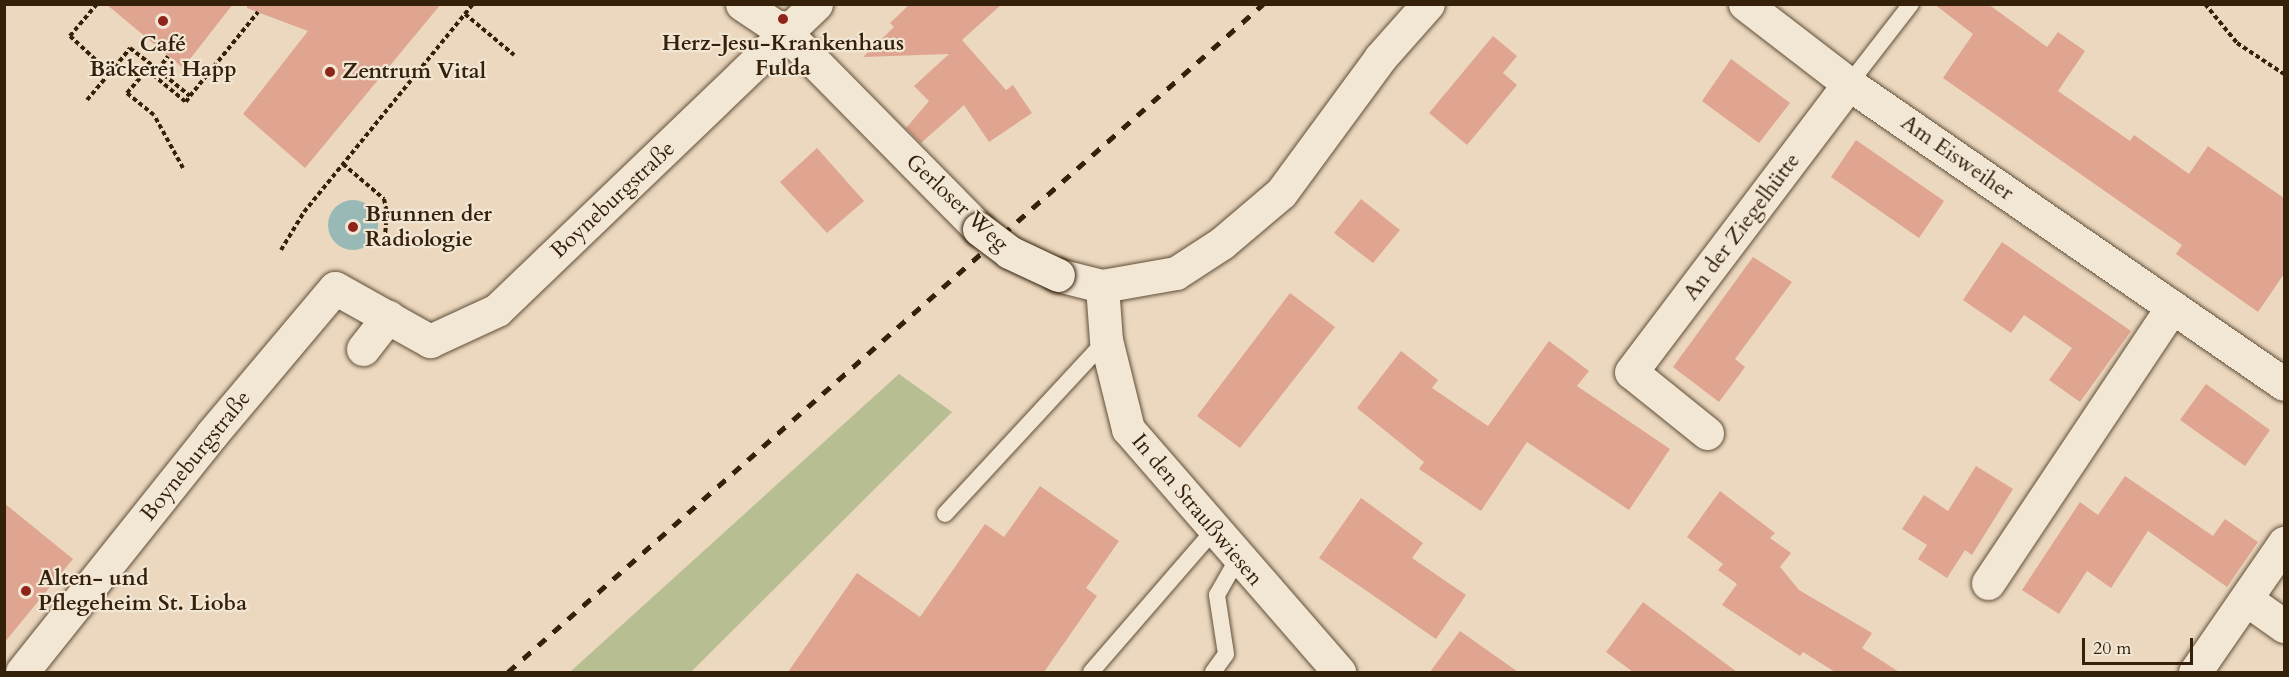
<!DOCTYPE html>
<html>
<head>
<meta charset="utf-8">
<style>
	body { margin:0 }
	#map { position:relative; width:2289px; height:677px; overflow:hidden; background:#ebd8bf; font-family:Cardo,serif }
	div>[style] { position:absolute }
	.green>* { inset:0; background:#b7bf92 }
	.water>* { inset:0; background:#98b9b5 }
	.round { border-radius:50% }
	.building>* { inset:0; background:#e0a590 }
	.path>* { height:4px; margin-top:-2px; transform-origin:0; background:repeating-linear-gradient(90deg,#35210a 0 4.5px,transparent 0 7.5px) }
	.roads { filter:drop-shadow(0 0 2px #624f37) drop-shadow(0 0 2px #624f37) }
	.lane>* { height:16px; margin:-8px; padding:0 8px; transform-origin:8px; border-radius:8px; background:#f2e6d5 }
	.street>* { height:33px; margin:-16.5px; padding:0 16.5px; transform-origin:16.5px; border-radius:16.5px; background:#f2e6d5 }
	.secondary>* { height:33px; margin:-16.5px; padding:0 16.5px; transform-origin:16.5px; border-radius:16.5px; background:#f2e6d5 }
	.rail>* { height:4.5px; margin-top:-2.25px; transform-origin:0; background:repeating-linear-gradient(90deg,#35210a 0 10px,transparent 0 20px) }
	.bridges { filter:drop-shadow(0 0 2px #35210a) drop-shadow(0 0 2px #35210a) }
	.secondary-bridge>* { height:33px; margin:-16.5px; padding:0 16.5px; transform-origin:16.5px; border-radius:16.5px; background:#f2e6d5 }
	.dots>* { width:16px; height:16px; translate:-50% -50%; box-sizing:border-box; border:3px solid #f2e6d5; border-radius:50% }
	span { translate:-50% -50%; white-space:nowrap; text-align:center; line-height:1.15; -webkit-text-stroke:4.5px #f2e6d5; paint-order:stroke }
	.poi-label { font-size:22px; color:#35210a; font-weight:700 }
	.left { translate:0 -50%; text-align:left }
	.street-label { font-size:22px; color:#35210a }
	.frame { position:absolute; inset:0; border:6px solid #35210a; pointer-events:none }
	.scale { position:absolute; left:2082px; top:638px; width:111px; height:27px; box-sizing:border-box; border:3px solid #35210a; border-top:0; padding-left:8px; font-size:18px; line-height:21px; white-space:nowrap; color:#35210a; -webkit-text-stroke:4px #f2e6d5; paint-order:stroke }
</style>
</head>
<body>
<div id="map">
	<div class="green">
		<div style="clip-path:polygon(899px 374px,952px 412px,691px 672px,570px 672px)"></div>
	</div>
	<div class="water">
		<div class="round" style="left:328px;top:200px;width:50px;height:50px"></div>
	</div>
	<div class="building">
		<div style="clip-path:polygon(106px 4px,233px 4px,183px 68px)"></div>
		<div style="clip-path:polygon(247px 4px,441px 4px,305px 168px,243px 114px,308px 31px,247px 8px)"></div>
		<div style="clip-path:polygon(910px 4px,1002px 4px,962px 40px,1006px 90px,1013px 85px,1032px 113px,989px 142px,964px 105px,921px 143px,906px 128px,929px 101px,914px 86px,949px 54px,863px 57px,894px 27px,890px 23px)"></div>
		<div style="clip-path:polygon(1934px 4px,1988px 4px,2047px 47px,2058px 32px,2085px 51px,2058px 91px,2130px 141px,2134px 135px,2189px 174px,2208px 146px,2284px 198px,2284px 274px,2258px 312px,2176px 254px,2182px 245px,1943px 78px,1973px 34px)"></div>
		<div style="clip-path:polygon(1493px 36px,1517px 56px,1503px 73px,1517px 85px,1467px 145px,1429px 113px)"></div>
		<div style="clip-path:polygon(1731px 59px,1790px 103px,1759px 143px,1702px 101px)"></div>
		<div style="clip-path:polygon(1856px 140px,1944px 201px,1919px 238px,1831px 177px)"></div>
		<div style="clip-path:polygon(817px 148px,864px 201px,827px 233px,780px 182px)"></div>
		<div style="clip-path:polygon(1361px 199px,1400px 230px,1373px 263px,1334px 233px)"></div>
		<div style="clip-path:polygon(2002px 242px,2131px 331px,2080px 402px,2049px 380px,2072px 348px,2024px 315px,2011px 333px,1963px 300px)"></div>
		<div style="clip-path:polygon(1753px 257px,1792px 282px,1735px 359px,1745px 367px,1719px 402px,1673px 367px)"></div>
		<div style="clip-path:polygon(1290px 293px,1335px 327px,1240px 448px,1197px 416px)"></div>
		<div style="clip-path:polygon(1549px 341px,1589px 371px,1577px 386px,1670px 449px,1629px 510px,1527px 442px,1481px 511px,1419px 469px,1424px 462px,1357px 408px,1401px 351px,1438px 380px,1432px 388px,1488px 426px)"></div>
		<div style="clip-path:polygon(2206px 384px,2270px 430px,2245px 466px,2180px 420px)"></div>
		<div style="clip-path:polygon(1976px 466px,2013px 489px,1972px 555px,1965px 550px,1947px 578px,1918px 559px,1927px 545px,1902px 529px,1924px 495px,1948px 511px)"></div>
		<div style="clip-path:polygon(2125px 476px,2213px 536px,2225px 519px,2258px 542px,2227px 587px,2148px 531px,2111px 588px,2087px 571px,2059px 614px,2022px 590px,2080px 502px,2098px 515px)"></div>
		<div style="clip-path:polygon(1040px 486px,1119px 541px,1086px 588px,1097px 596px,1044px 672px,788px 672px,857px 573px,920px 617px,985px 524px,1004px 537px)"></div>
		<div style="clip-path:polygon(1720px 491px,1775px 533px,1770px 538px,1791px 553px,1780px 567px,1799px 590px,1872px 633px,1862px 648px,1899px 672px,1835px 672px,1803px 652px,1800px 656px,1722px 605px,1737px 584px,1718px 570px,1723px 564px,1687px 537px)"></div>
		<div style="clip-path:polygon(1361px 498px,1423px 543px,1412px 558px,1466px 595px,1436px 639px,1319px 558px)"></div>
		<div style="clip-path:polygon(4px 503px,73px 559px,4px 643px)"></div>
		<div style="clip-path:polygon(1643px 602px,1737px 672px,1633px 672px,1606px 652px)"></div>
		<div style="clip-path:polygon(1460px 631px,1518px 672px,1430px 672px)"></div>
	</div>
	<div class="path">
		<div style="left:97px;top:4px;width:42px;rotate:130.2deg"></div>
		<div style="left:70px;top:36px;width:54px;rotate:42.8deg"></div>
		<div style="left:110px;top:73px;width:32px;rotate:-51deg"></div>
		<div style="left:130px;top:48px;width:36px;rotate:38deg"></div>
		<div style="left:158px;top:70px;width:17px;rotate:-54deg"></div>
		<div style="left:2205px;top:4px;width:50px;rotate:50.6deg"></div>
		<div style="left:2237px;top:43px;width:56px;rotate:33.4deg"></div>
		<div style="left:465px;top:14px;width:64px;rotate:39.9deg"></div>
		<div style="left:158px;top:70px;width:41px;rotate:39.1deg"></div>
		<div style="left:190px;top:96px;width:108px;rotate:-51deg"></div>
		<div style="left:87px;top:100px;width:35px;rotate:-50deg"></div>
		<div style="left:343px;top:164px;width:54px;rotate:40.5deg"></div>
		<div style="left:384px;top:199px;width:14px;rotate:78deg"></div>
		<div style="left:387px;top:213px;width:32px;rotate:95deg"></div>
		<div style="left:183px;top:168px;width:60px;rotate:-118.7deg"></div>
		<div style="left:154px;top:115px;width:35px;rotate:-141deg"></div>
		<div style="left:127px;top:93px;width:30px;rotate:-49deg"></div>
		<div style="left:147px;top:70px;width:50px;rotate:39.4deg"></div>
		<div style="left:186px;top:102px;width:7px;rotate:-56deg"></div>
		<div style="left:281px;top:250px;width:44px;rotate:-58.8deg"></div>
		<div style="left:304px;top:212px;width:268px;rotate:-50.9deg"></div>
	</div>
	<div class="roads">
		<div class="lane">
			<div style="left:1849px;top:84px;width:101px;rotate:-52.2deg"></div>
			<div style="left:945px;top:514px;width:237px;rotate:-47.2deg"></div>
			<div style="left:1091px;top:672px;width:188px;rotate:-49.1deg"></div>
			<div style="left:1213px;top:672px;width:22px;rotate:-54deg"></div>
			<div style="left:1226px;top:654px;width:60px;rotate:-98.7deg"></div>
			<div style="left:1217px;top:595px;width:43px;rotate:-60.4deg"></div>
		</div>
		<div class="street">
			<div style="left:1745px;top:4px;width:131px;rotate:37.6deg"></div>
			<div style="left:1849px;top:84px;width:528px;rotate:34.59deg"></div>
			<div style="left:1102px;top:286px;width:54px;rotate:85.8deg"></div>
			<div style="left:1106px;top:340px;width:92px;rotate:76.1deg"></div>
			<div style="left:1128px;top:429px;width:322px;rotate:49deg"></div>
			<div style="left:363px;top:349px;width:41px;rotate:-52deg"></div>
			<div style="left:1707px;top:433px;width:97px;rotate:-141.2deg"></div>
			<div style="left:1631px;top:372px;width:361px;rotate:-52.9deg"></div>
			<div style="left:1988px;top:583px;width:332px;rotate:-56.3deg"></div>
			<div style="left:2246px;top:599px;width:47px;rotate:35.4deg"></div>
			<div style="left:22px;top:672px;width:303px;rotate:-51.4deg"></div>
			<div style="left:211px;top:435px;width:192px;rotate:-49.9deg"></div>
			<div style="left:335px;top:288px;width:109px;rotate:29.2deg"></div>
			<div style="left:430px;top:341px;width:74px;rotate:-24.8deg"></div>
			<div style="left:497px;top:310px;width:442px;rotate:-43.8deg"></div>
			<div style="left:2195px;top:672px;width:157px;rotate:-55.4deg"></div>
		</div>
		<div class="secondary">
			<div style="left:742px;top:4px;width:54px;rotate:33.7deg"></div>
			<div style="left:787px;top:34px;width:274px;rotate:45.4deg"></div>
			<div style="left:1058px;top:275px;width:45px;rotate:14deg"></div>
			<div style="left:1102px;top:286px;width:75px;rotate:-10deg"></div>
			<div style="left:1176px;top:273px;width:55px;rotate:-33.1deg"></div>
			<div style="left:1222px;top:243px;width:77px;rotate:-40.3deg"></div>
			<div style="left:1281px;top:193px;width:167px;rotate:-53.7deg"></div>
			<div style="left:1380px;top:58px;width:72px;rotate:-48.4deg"></div>
		</div>
	</div>
	<div class="rail">
		<div style="left:508px;top:672px;width:1008px;rotate:-41.5deg"></div>
	</div>
	<div class="bridges">
		<div class="secondary-bridge">
			<div style="left:979px;top:229px;width:38px;rotate:37deg"></div>
			<div style="left:1009px;top:252px;width:54px;rotate:25.1deg"></div>
		</div>
	</div>
	<div class="dots">
		<div style="left:783px;top:19px;background:#8f2418"></div>
		<div style="left:163px;top:21px;background:#8f2418"></div>
		<div style="left:330px;top:72px;background:#8f2418"></div>
		<div style="left:353px;top:227px;background:#8f2418"></div>
		<div style="left:26px;top:591px;background:#8f2418"></div>
	</div>
	<div class="poi-label">
		<span style="left:783px;top:56px">Herz-Jesu-Krankenhaus<br>Fulda</span>
		<span style="left:163px;top:57px">Café<br>Bäckerei Happ</span>
		<span class="left" style="left:342px;top:72px">Zentrum Vital</span>
		<span class="left" style="left:365px;top:227px">Brunnen der<br>Radiologie</span>
		<span class="left" style="left:38px;top:591px">Alten- und<br>Pflegeheim St. Lioba</span>
	</div>
	<div class="street-label">
		<span style="left:1957px;top:158px;rotate:35deg">Am Eisweiher</span>
		<span style="left:613px;top:200px;rotate:-43deg">Boyneburgstraße</span>
		<span style="left:957px;top:203px;rotate:43deg">Gerloser Weg</span>
		<span style="left:1742px;top:227px;rotate:-53deg">An der Ziegelhütte</span>
		<span style="left:196px;top:456px;rotate:-51deg">Boyneburgstraße</span>
		<span style="left:1197px;top:510px;rotate:50deg">In den Straußwiesen</span>
	</div>
	<div class="frame"></div>
	<div class="scale">20 m</div>
</div>
</body>
</html>
